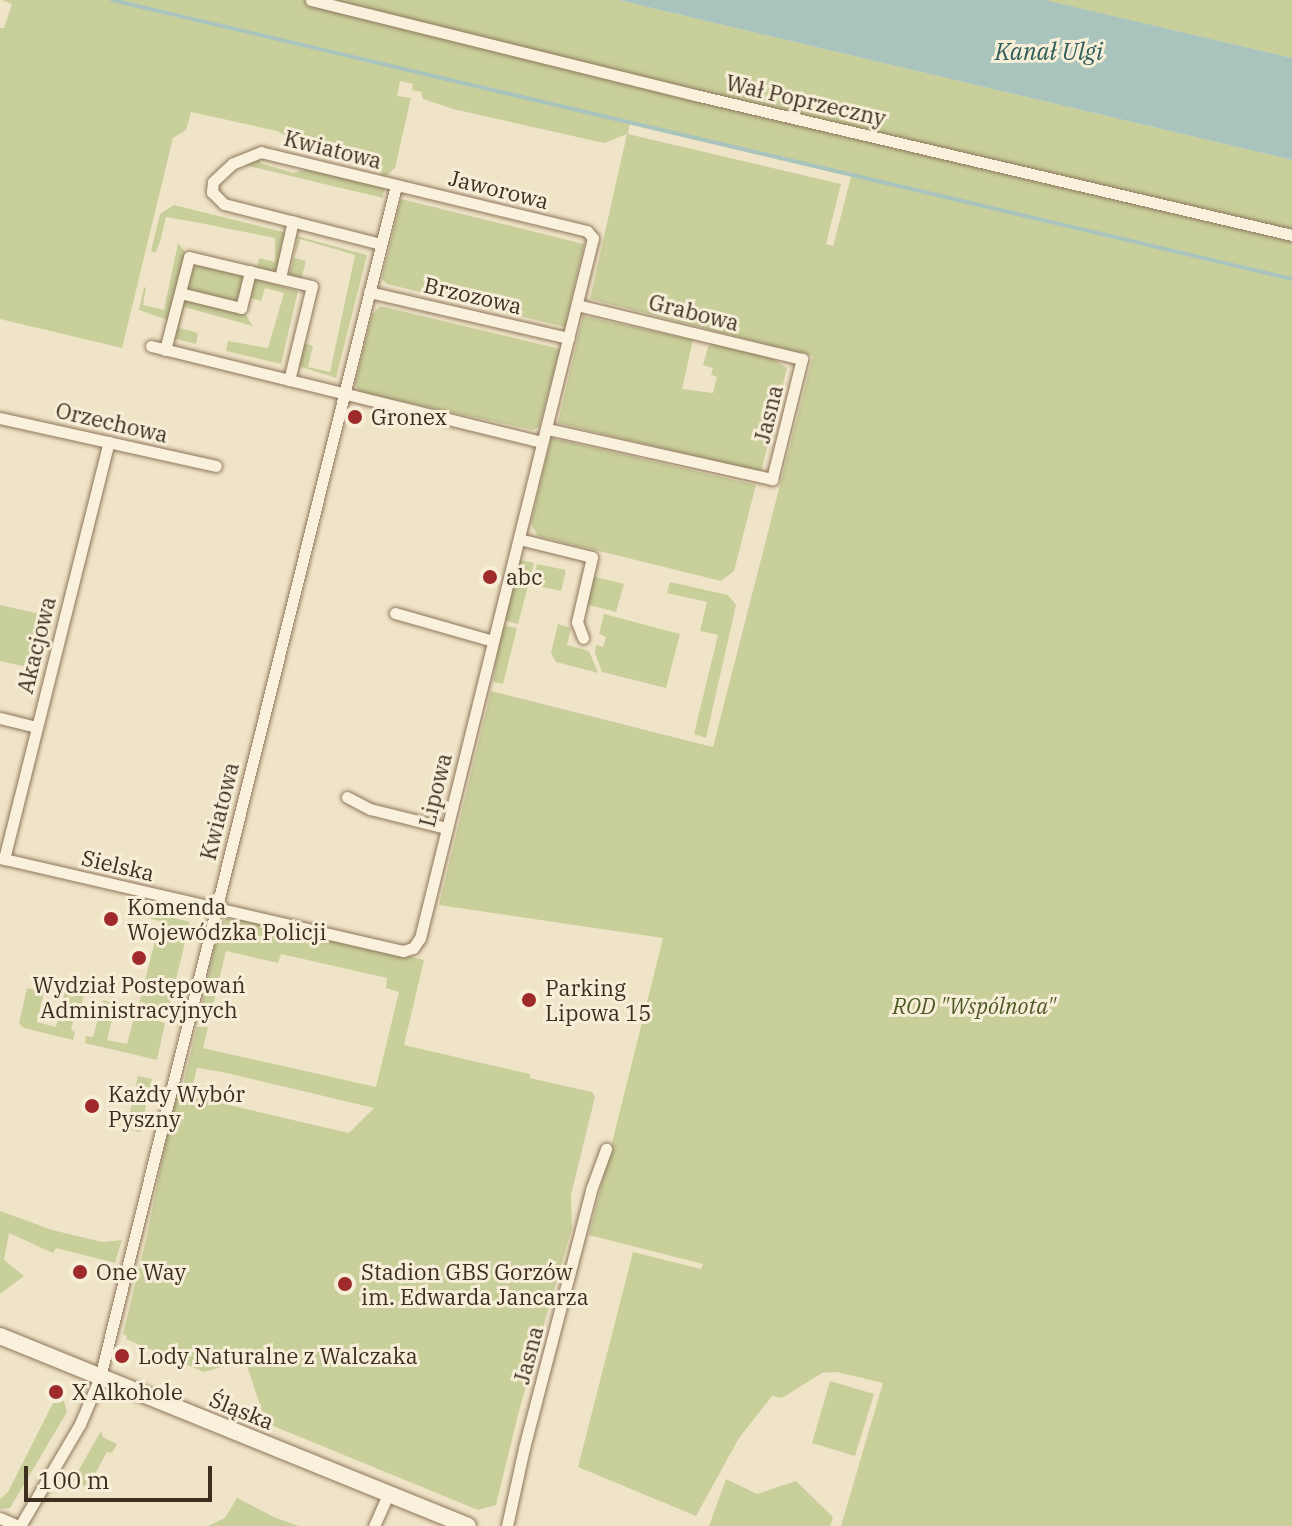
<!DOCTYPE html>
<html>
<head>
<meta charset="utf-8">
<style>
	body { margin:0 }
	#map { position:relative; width:1292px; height:1526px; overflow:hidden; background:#f0e4c8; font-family:"IBM Plex Serif",serif }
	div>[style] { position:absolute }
	.green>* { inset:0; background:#c9cf9b }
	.water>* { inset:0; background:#a9c4bc }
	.stream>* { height:4px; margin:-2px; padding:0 2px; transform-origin:2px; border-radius:2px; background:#a9c4bc }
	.roads { filter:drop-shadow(0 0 2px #8d765c) drop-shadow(0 0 2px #8d765c) }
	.street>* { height:11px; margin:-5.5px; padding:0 5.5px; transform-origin:5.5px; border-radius:5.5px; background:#faf1dc }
	.secondary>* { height:16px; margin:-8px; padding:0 8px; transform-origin:8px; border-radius:8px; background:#faf1dc }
	.dots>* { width:22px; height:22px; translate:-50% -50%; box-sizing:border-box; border:4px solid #f7eed8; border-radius:50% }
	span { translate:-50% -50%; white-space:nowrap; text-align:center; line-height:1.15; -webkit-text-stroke:6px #f7eed8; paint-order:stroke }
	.street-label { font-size:22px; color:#3d2e20 }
	.poi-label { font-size:22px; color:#3d2e20 }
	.left { translate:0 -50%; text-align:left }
	.park-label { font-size:22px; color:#4d5a26; font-style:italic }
	.water-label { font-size:24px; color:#2f5d5a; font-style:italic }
	.scale { position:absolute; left:24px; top:1466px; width:188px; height:36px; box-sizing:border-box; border:4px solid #3d2e20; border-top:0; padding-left:10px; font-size:24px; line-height:28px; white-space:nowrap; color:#3d2e20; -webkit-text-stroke:6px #f7eed8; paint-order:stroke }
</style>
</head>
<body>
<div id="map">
	<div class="green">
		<div style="clip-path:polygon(evenodd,2px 0,618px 0,1292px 160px,1292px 1526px,841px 1526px,883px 1383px,837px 1372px,822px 1373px,782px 1398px,772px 1396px,739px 1438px,696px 1516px,578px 1467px,633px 1252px,701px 1269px,703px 1264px,589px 1235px,663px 938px,439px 905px,491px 691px,713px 747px,813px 356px,590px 299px,627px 134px,604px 143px,453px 109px,423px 99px,421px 92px,412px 90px,413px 84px,400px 81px,397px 96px,411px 98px,395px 168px,386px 176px,381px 175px,383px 166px,307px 148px,277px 131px,191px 112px,186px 130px,173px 138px,122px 348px,0 319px,0 28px,4px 28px,12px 4px,2px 0,630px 121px,852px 173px,833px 246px,826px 244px,841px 184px,628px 134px,630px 121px)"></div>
		<div style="clip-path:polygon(1045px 0,1292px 0,1292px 58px,1099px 13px)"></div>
		<div style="clip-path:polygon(261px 156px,260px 163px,293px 173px,308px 169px,384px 188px,383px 198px,240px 164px)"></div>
		<div style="clip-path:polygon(401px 199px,584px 244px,565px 327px,387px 284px,382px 279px)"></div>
		<div style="clip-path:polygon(174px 205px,287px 233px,277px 274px,257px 269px,259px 258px,275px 262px,275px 238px,195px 222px,166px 217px,160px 242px,155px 253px,151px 251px,160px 214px)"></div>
		<div style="clip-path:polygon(293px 235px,367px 255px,336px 378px,298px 366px,304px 343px,313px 346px,308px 367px,330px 372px,355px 255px,300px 239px,294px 258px,306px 261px,301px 280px,289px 277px,298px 239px)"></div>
		<div style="clip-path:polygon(178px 243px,185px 252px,168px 320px,139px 310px,144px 287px,146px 288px,143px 305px,164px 310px)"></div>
		<div style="clip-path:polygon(198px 265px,247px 277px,239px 304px,184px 291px,191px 270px)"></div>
		<div style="clip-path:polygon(251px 278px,298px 291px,281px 364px,226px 351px,228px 341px,268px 348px,284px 293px,265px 288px,261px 301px,247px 297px)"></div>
		<div style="clip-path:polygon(183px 296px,243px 311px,253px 326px,184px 307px,179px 328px,198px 333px,196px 344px,172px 338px)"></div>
		<div style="clip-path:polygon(380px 306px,560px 349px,539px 427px,533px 430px,359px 392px,355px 383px,372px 315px)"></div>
		<div style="clip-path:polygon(583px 316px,693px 340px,682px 389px,713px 393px,717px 377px,711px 375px,713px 368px,703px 365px,708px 347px,715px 342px,765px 354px,787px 368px,761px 472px,558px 423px)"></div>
		<div style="clip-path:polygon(551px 438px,756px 485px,734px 571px,721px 581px,538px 536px,531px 524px)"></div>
		<div style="clip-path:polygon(520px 560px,534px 563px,518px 624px,503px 620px)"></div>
		<div style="clip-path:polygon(537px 564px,566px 570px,561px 591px,532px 585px)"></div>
		<div style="clip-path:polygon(592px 576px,624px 584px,616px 612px,585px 604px)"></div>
		<div style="clip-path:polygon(670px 582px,728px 595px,736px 605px,706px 738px,694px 734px,718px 635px,700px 631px,707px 602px,667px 593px)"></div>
		<div style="clip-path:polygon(0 605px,53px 617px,41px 670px,0 661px)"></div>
		<div style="clip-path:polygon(604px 614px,680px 634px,666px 688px,602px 672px,595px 653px,596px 645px,603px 647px,606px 637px,599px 634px)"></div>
		<div style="clip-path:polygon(558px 624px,571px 628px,567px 645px,589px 651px,598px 673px,556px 662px,551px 653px)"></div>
		<div style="clip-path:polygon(501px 625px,517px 628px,503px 684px,493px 682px)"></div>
		<div style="clip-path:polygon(130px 907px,190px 922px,168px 1012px,139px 1004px,160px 921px,129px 913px)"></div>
		<div style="clip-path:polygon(evenodd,242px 917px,424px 960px,404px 1045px,530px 1074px,530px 1078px,592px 1092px,595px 1097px,571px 1195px,572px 1228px,519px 1411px,496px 1505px,478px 1510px,266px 1423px,245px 1360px,204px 1372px,126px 1339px,127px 1336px,123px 1334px,147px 1235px,176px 1092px,181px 1093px,197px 1027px,208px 1027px,203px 1048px,376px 1087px,399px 992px,386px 988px,387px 978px,281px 954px,278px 963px,226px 951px,210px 1017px,200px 1013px,219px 926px,226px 918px,240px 922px,242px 917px,197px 1068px,222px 1072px,374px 1108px,349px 1133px,190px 1096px,197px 1068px)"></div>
		<div style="clip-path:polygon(27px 988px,44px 992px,37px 1022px,56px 1027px,65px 991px,84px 995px,81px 1005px,74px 1003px,69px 1020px,73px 1022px,71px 1030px,75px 1032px,73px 1040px,24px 1028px,19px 1023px)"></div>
		<div style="clip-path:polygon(103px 1000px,116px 1004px,107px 1040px,127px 1044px,135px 1014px,165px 1023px,157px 1060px,85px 1043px,86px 1036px,93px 1037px)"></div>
		<div style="clip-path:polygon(138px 1076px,152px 1079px,140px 1132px,126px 1129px)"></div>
		<div style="clip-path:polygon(0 1211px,52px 1230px,103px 1242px,122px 1240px,115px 1263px,56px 1248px,53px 1253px,9px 1233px,4px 1260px,24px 1276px,0 1294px)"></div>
		<div style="clip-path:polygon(830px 1381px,874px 1394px,855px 1456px,812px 1443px)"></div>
		<div style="clip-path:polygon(56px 1397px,64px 1401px,67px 1412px,10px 1508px,0 1509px,0 1499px,8px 1492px)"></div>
		<div style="clip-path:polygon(101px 1431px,103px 1437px,117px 1444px,112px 1453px,107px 1452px,87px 1488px,73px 1480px)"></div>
		<div style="clip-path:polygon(726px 1479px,757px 1494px,796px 1481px,833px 1517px,830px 1526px,709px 1526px)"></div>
		<div style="clip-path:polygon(237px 1498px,276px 1518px,299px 1526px,208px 1526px,225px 1518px)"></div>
	</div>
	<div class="water">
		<div style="clip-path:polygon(618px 0,1045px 0,1292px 58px,1292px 160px)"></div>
	</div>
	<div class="stream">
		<div style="left:112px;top:0;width:1213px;rotate:13.3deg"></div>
	</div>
	<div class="roads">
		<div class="street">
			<div style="left:311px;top:0;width:396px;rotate:13.9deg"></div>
			<div style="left:695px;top:95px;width:613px;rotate:13.2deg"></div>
			<div style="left:280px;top:278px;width:58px;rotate:-77.2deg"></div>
			<div style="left:369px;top:292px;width:205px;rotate:13deg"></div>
			<div style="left:180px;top:293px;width:63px;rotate:13.8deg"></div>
			<div style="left:241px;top:308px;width:38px;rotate:-76deg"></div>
			<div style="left:151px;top:346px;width:403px;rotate:13.8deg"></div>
			<div style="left:165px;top:350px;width:96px;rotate:-75.5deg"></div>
			<div style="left:189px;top:257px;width:126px;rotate:13.3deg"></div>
			<div style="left:312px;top:286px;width:97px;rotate:103.7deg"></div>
			<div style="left:0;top:418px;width:221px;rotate:12.5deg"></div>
			<div style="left:548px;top:429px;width:230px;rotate:12.6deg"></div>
			<div style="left:772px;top:479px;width:124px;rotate:-76deg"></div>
			<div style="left:802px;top:359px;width:231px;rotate:-166.5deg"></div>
			<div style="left:519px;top:539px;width:75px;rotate:13.9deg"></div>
			<div style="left:592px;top:557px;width:67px;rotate:103deg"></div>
			<div style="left:577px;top:622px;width:17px;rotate:69deg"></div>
			<div style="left:395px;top:613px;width:102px;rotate:15.9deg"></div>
			<div style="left:0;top:718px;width:37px;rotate:14deg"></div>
			<div style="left:347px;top:797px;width:26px;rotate:28deg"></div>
			<div style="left:370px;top:809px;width:78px;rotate:14deg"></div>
			<div style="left:0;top:858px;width:414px;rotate:13deg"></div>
			<div style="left:403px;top:951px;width:10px;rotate:-17deg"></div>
			<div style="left:413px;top:948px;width:12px;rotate:-55deg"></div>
			<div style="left:420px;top:938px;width:721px;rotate:-76.12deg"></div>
			<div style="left:593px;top:238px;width:9px;rotate:-131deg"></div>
			<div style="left:587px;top:231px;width:335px;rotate:-166.4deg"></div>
			<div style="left:261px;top:152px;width:31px;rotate:158deg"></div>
			<div style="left:232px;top:164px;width:26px;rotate:137deg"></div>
			<div style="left:213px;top:182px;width:10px;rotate:96deg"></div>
			<div style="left:212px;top:192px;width:17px;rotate:45deg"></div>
			<div style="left:224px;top:204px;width:162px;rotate:14.3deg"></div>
			<div style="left:4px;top:859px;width:430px;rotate:-75.9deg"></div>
			<div style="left:0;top:1518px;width:20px;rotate:24deg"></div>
			<div style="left:20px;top:1526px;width:118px;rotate:-59.5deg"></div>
			<div style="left:80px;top:1424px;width:51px;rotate:-66.9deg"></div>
			<div style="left:100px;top:1377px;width:1228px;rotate:-76.05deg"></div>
			<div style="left:374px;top:1526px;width:35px;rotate:-66deg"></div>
			<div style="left:507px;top:1526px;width:80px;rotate:-77.7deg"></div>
			<div style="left:524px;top:1448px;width:267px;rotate:-75.4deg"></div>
			<div style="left:591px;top:1190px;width:44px;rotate:-69.9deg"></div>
		</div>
		<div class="secondary">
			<div style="left:0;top:1336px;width:505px;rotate:22.1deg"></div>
		</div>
	</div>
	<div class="dots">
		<div style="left:355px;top:417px;background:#9e2a2b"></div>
		<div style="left:490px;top:577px;background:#9e2a2b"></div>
		<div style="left:111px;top:919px;background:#9e2a2b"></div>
		<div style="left:139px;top:958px;background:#9e2a2b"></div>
		<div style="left:529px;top:1000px;background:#9e2a2b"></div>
		<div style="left:92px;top:1106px;background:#9e2a2b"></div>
		<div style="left:80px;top:1272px;background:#9e2a2b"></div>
		<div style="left:345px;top:1284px;background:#9e2a2b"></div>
		<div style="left:122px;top:1356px;background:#9e2a2b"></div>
		<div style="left:56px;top:1392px;background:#9e2a2b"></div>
	</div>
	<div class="street-label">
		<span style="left:806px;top:100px;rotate:13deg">Wał Poprzeczny</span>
		<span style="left:333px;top:149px;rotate:14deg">Kwiatowa</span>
		<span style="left:499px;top:189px;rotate:14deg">Jaworowa</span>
		<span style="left:473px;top:295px;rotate:13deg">Brzozowa</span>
		<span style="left:694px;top:312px;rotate:14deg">Grabowa</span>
		<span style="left:768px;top:414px;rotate:-76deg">Jasna</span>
		<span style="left:112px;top:422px;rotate:13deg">Orzechowa</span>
		<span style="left:36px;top:645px;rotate:-76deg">Akacjowa</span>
		<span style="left:435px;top:790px;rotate:-76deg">Lipowa</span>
		<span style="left:219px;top:811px;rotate:-76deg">Kwiatowa</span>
		<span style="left:118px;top:865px;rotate:13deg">Sielska</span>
		<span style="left:528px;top:1355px;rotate:-75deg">Jasna</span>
		<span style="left:242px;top:1410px;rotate:22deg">Śląska</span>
	</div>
	<div class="poi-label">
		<span class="left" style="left:371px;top:417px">Gronex</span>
		<span class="left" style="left:506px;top:577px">abc</span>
		<span class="left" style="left:127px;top:919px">Komenda<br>Wojewódzka Policji</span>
		<span style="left:139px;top:997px">Wydział Postępowań<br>Administracyjnych</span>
		<span class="left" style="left:545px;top:1000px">Parking<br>Lipowa 15</span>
		<span class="left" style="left:108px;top:1106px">Każdy Wybór<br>Pyszny</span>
		<span class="left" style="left:361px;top:1284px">Stadion GBS Gorzów<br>im. Edwarda Jancarza</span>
		<span class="left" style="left:96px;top:1272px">One Way</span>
		<span class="left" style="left:138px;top:1356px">Lody Naturalne z Walczaka</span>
		<span class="left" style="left:72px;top:1392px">X Alkohole</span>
	</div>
	<div class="park-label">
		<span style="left:974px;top:1006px">ROD "Wspólnota"</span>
	</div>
	<div class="water-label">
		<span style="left:1049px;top:52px">Kanał Ulgi</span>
	</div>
	<div class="scale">100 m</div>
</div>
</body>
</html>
